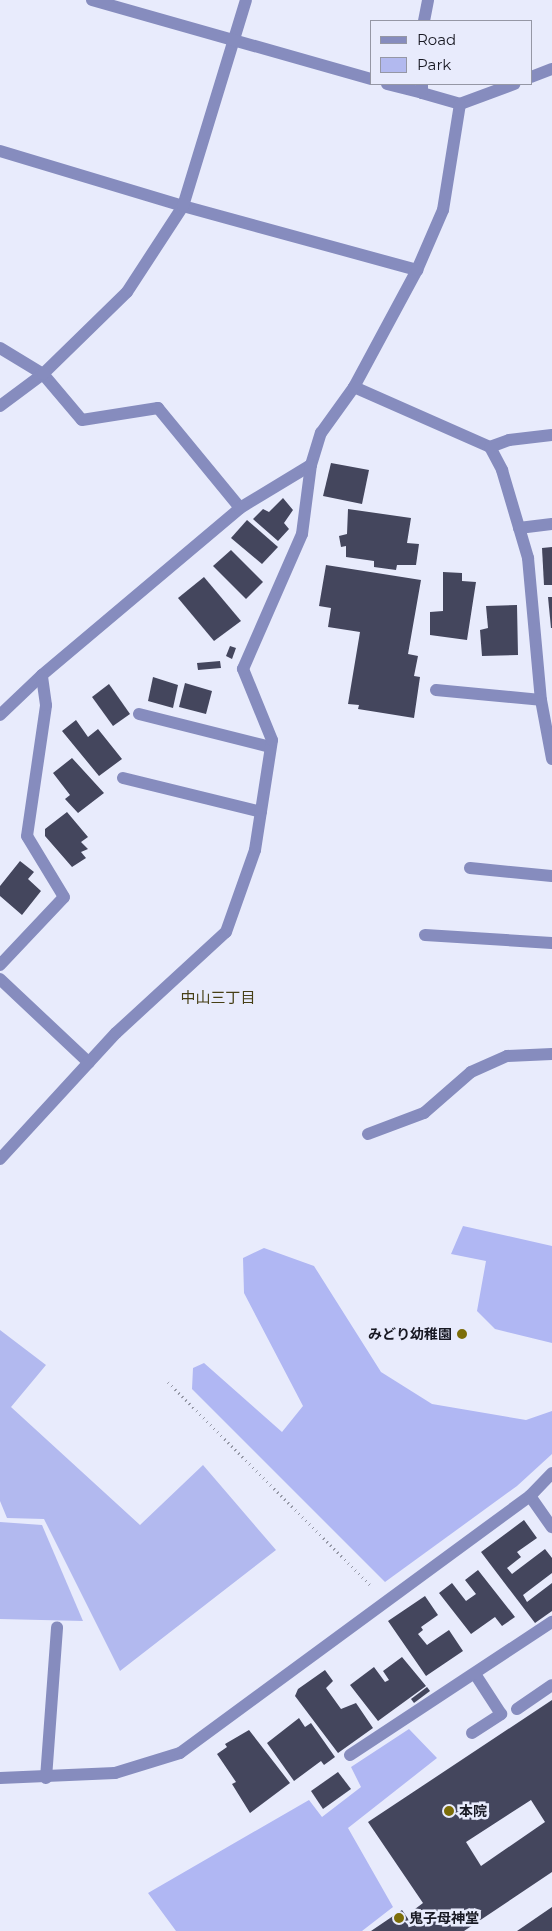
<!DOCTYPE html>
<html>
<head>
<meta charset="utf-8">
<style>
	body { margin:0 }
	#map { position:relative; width:552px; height:1931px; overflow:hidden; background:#e8ebfc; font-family:Montserrat,"Noto Sans JP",sans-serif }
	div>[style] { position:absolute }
	.green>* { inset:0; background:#b2b9ef }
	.forest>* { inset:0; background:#b0b7f3 }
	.building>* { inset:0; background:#44465d }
	.path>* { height:3px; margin-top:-1.5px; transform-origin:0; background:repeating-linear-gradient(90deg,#9497a5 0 1px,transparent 0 5px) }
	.service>* { height:12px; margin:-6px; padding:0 6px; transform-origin:6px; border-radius:6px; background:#868cbe }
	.minor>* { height:12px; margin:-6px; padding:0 6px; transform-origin:6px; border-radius:6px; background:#868cbe }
	.tertiary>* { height:12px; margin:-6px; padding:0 6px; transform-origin:6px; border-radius:6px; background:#868cbe }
	.dots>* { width:14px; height:14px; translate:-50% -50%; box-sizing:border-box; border:2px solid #e8ebfc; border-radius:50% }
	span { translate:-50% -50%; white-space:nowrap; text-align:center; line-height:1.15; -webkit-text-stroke:5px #e8ebfc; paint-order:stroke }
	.poi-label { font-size:14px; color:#181923; font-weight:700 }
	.right { translate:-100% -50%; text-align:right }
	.left { translate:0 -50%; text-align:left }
	.neighbourhood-label { font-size:15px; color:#463f15 }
	.legend { position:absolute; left:370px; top:20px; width:162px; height:65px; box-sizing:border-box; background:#e8ebfc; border:1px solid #9597a5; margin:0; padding:6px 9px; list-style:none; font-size:15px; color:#181923 }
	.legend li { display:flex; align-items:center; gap:10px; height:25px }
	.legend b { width:25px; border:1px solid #9597a5 }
</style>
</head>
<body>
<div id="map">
	<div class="green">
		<div style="clip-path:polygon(0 1330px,46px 1365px,11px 1407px,140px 1525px,203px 1465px,276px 1550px,120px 1671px,44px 1519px,7px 1518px,0 1501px)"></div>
		<div style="clip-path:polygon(0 1522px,42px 1525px,83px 1621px,0 1619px)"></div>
	</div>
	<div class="forest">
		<div style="clip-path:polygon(463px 1226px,552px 1246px,552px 1343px,495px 1329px,477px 1311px,486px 1261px,451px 1254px)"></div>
		<div style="clip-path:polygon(264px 1248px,314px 1266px,381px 1372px,432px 1404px,526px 1420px,552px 1411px,552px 1454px,517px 1486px,385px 1582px,192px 1389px,193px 1368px,204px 1363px,282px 1432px,303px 1406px,244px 1293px,243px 1258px)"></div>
		<div style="clip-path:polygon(409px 1729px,437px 1758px,348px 1828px,393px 1907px,362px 1931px,176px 1931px,148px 1893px,309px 1800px,322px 1817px,361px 1787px,351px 1767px)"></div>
	</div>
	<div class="building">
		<div style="clip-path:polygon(331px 463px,369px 470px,362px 504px,323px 496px)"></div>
		<div style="clip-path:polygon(283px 498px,293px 510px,284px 523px,289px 529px,278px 541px,253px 519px,263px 509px,269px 512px)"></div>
		<div style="clip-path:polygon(348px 509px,411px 518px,407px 543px,419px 544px,416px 565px,397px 565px,396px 570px,374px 567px,374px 561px,346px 557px,346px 546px,341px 547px,339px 536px,347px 534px)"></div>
		<div style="clip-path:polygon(247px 520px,278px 547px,262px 564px,231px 538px)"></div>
		<div style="clip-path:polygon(552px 547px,552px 585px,544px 585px,542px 548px)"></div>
		<div style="clip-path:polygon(231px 550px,263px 582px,246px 599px,213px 566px)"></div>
		<div style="clip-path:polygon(326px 565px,421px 580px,408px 654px,418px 656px,414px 676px,420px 677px,414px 718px,358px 709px,359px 705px,348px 704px,360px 632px,328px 627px,331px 608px,319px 606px)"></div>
		<div style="clip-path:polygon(443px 572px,462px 573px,462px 581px,476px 582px,467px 640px,430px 635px,430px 612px,443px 611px)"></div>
		<div style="clip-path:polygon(204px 577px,241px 621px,214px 641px,178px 598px)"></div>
		<div style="clip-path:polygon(548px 597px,552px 597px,552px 628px,551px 628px)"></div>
		<div style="clip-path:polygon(517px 605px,518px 655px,482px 656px,480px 630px,488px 628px,486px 606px)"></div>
		<div style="clip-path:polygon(230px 646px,236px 648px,232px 659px,226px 656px)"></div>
		<div style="clip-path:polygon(220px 661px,221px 668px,198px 670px,197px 663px)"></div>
		<div style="clip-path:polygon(153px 677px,178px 685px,173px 708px,148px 701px)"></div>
		<div style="clip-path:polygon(185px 683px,212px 691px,206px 714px,179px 707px)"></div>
		<div style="clip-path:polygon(109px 684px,130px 714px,113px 726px,92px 697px)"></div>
		<div style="clip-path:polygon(76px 720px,88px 737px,98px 729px,122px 759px,99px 776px,62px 731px)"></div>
		<div style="clip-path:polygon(72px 758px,104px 793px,78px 813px,65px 799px,70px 795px,53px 773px)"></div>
		<div style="clip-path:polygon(67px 812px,88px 837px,81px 842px,88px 849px,81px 852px,86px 858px,72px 867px,45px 836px,45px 829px)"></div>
		<div style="clip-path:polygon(20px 861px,34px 872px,28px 879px,41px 891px,22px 915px,0 896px,0 886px)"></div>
		<div style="clip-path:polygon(524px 1520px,537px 1538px,517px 1552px,521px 1557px,507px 1568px,512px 1574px,545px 1549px,552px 1558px,552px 1573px,523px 1595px,527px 1602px,552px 1583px,552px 1611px,535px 1623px,481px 1552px)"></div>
		<div style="clip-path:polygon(478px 1570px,515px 1617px,502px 1626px,495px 1617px,471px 1634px,439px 1593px,452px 1583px,466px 1601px,476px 1594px,465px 1580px)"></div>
		<div style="clip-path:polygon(425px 1596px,438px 1615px,421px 1627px,423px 1630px,418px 1634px,427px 1645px,449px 1630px,463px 1651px,426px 1676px,388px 1621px)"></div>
		<div style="clip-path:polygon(402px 1657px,426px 1686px,378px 1721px,350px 1685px,374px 1667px,385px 1682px,389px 1680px,383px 1671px)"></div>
		<div style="clip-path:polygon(325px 1670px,333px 1681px,326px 1688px,341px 1709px,356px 1703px,373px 1728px,338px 1753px,295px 1696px,298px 1689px)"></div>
		<div style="clip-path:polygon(427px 1687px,430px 1691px,414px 1703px,411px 1699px)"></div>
		<div style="clip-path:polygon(evenodd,552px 1700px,552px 1872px,464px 1931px,371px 1931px,402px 1910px,413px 1926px,419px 1922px,411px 1912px,423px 1903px,368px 1822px,552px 1700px,531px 1800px,545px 1822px,481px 1866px,466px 1842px,531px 1800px)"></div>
		<div style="clip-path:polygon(299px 1718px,305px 1727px,311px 1723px,335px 1757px,324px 1765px,321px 1761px,294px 1781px,267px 1743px)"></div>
		<div style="clip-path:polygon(249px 1730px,290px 1783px,250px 1813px,232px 1784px,236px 1782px,217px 1754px,227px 1747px,225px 1744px)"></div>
		<div style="clip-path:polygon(338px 1772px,351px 1789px,323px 1809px,311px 1791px)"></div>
		<div style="clip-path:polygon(552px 1907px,552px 1931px,517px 1931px)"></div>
	</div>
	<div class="path">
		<div style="left:168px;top:1382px;width:288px;rotate:45.1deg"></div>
	</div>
	<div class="service">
		<div style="left:0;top:151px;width:191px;rotate:16.7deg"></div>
		<div style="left:183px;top:206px;width:243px;rotate:15.3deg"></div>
		<div style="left:0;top:348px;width:50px;rotate:31.2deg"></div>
		<div style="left:43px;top:374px;width:60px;rotate:49.7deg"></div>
		<div style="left:82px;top:420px;width:77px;rotate:-9deg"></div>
		<div style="left:158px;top:408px;width:129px;rotate:50.6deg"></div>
		<div style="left:354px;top:387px;width:149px;rotate:23.8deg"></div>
		<div style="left:490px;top:447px;width:26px;rotate:62deg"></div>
		<div style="left:502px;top:470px;width:92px;rotate:73.5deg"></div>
		<div style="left:528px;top:558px;width:143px;rotate:84.8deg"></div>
		<div style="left:541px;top:700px;width:60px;rotate:79.4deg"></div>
		<div style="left:490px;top:447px;width:20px;rotate:-20deg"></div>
		<div style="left:509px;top:440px;width:43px;rotate:-6.6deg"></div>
		<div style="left:519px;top:528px;width:33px;rotate:-7deg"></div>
		<div style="left:436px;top:690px;width:105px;rotate:5.4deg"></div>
		<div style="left:139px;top:714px;width:135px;rotate:14.1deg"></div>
		<div style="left:123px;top:778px;width:142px;rotate:13.8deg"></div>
		<div style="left:470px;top:868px;width:82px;rotate:5.6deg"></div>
		<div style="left:425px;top:935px;width:127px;rotate:3.6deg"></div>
		<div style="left:517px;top:1709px;width:42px;rotate:-34.4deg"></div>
		<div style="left:472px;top:1733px;width:35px;rotate:-33deg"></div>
		<div style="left:501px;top:1714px;width:48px;rotate:-123deg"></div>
		<div style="left:350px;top:1755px;width:242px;rotate:-33.4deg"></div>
		<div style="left:46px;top:1778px;width:151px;rotate:-85.8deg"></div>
	</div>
	<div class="minor">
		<div style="left:424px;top:21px;width:21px;rotate:-79deg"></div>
		<div style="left:531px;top:77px;width:22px;rotate:-21deg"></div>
		<div style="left:422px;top:84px;width:9px;rotate:90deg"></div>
		<div style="left:422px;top:93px;width:40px;rotate:16deg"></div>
		<div style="left:460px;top:104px;width:58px;rotate:-20.3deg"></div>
		<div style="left:0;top:406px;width:54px;rotate:-36.7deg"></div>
		<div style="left:43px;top:374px;width:117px;rotate:-44.3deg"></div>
		<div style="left:127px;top:292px;width:103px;rotate:-56.9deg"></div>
		<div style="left:183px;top:206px;width:215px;rotate:-73deg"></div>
		<div style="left:0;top:715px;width:58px;rotate:-43.6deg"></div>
		<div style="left:42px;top:675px;width:259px;rotate:-40.1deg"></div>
		<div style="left:240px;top:508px;width:83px;rotate:-31.2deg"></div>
		<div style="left:311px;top:465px;width:34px;rotate:-73deg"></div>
		<div style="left:321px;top:433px;width:57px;rotate:-54.3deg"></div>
		<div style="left:354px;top:387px;width:133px;rotate:-61.7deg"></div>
		<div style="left:417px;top:270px;width:65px;rotate:-66.6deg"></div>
		<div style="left:443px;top:210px;width:107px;rotate:-80.9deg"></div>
		<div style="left:0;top:965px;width:93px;rotate:-46.7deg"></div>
		<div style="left:64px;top:897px;width:71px;rotate:-121.2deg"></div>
		<div style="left:27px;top:836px;width:132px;rotate:-81.7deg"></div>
		<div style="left:46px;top:705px;width:30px;rotate:-98deg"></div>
		<div style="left:0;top:979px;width:122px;rotate:43.3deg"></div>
		<div style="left:368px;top:1134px;width:60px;rotate:-20.6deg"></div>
		<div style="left:424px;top:1113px;width:62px;rotate:-41.1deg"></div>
		<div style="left:471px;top:1072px;width:39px;rotate:-24deg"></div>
		<div style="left:507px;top:1056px;width:45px;rotate:-2.5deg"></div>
		<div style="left:0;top:1159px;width:171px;rotate:-47.4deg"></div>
		<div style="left:116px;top:1033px;width:149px;rotate:-42.6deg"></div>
		<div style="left:226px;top:932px;width:87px;rotate:-70.5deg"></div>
		<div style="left:255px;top:850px;width:111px;rotate:-81.2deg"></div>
		<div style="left:272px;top:740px;width:77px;rotate:-112.2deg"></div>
		<div style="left:243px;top:669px;width:147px;rotate:-66.4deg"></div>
		<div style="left:302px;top:534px;width:70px;rotate:-82.6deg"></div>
		<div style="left:530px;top:1496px;width:38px;rotate:55deg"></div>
		<div style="left:0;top:1778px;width:115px;rotate:-2.5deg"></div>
		<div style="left:115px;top:1773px;width:68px;rotate:-17.1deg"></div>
		<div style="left:180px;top:1753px;width:434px;rotate:-36.3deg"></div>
		<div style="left:530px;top:1496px;width:32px;rotate:-46deg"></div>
	</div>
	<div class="tertiary">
		<div style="left:92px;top:0;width:290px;rotate:15.8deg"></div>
		<div style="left:387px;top:84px;width:36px;rotate:14deg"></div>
	</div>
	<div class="dots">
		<div style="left:462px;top:1334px;background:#7c6d08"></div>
		<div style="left:449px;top:1811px;background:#7c6d08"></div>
		<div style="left:399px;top:1918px;background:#7c6d08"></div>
	</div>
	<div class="poi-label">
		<span class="right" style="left:452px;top:1334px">みどり幼稚園</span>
		<span class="left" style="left:459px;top:1811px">本院</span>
		<span class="left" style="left:409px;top:1918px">鬼子母神堂</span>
	</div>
	<div class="neighbourhood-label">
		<span style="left:218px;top:998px">中山三丁目</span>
	</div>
	<ul class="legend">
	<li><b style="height:6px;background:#868cbe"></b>Road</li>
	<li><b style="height:14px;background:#b2b9ef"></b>Park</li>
	</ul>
</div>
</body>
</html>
